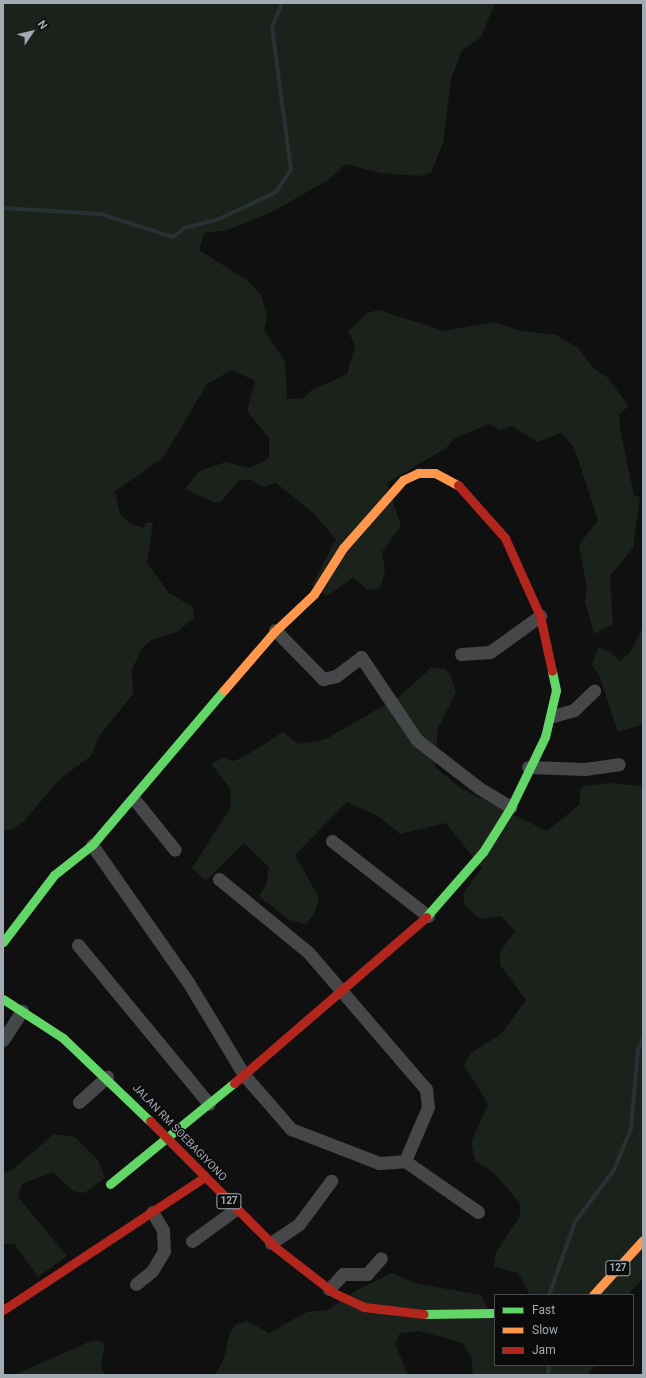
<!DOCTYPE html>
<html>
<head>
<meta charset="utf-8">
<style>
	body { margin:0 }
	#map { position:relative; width:646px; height:1378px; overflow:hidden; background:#101011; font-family:Roboto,sans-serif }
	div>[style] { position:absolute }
	.green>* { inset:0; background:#1b211b }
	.stream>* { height:4px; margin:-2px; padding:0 2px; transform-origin:2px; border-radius:2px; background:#283235 }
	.street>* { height:13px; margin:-6.5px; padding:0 6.5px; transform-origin:6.5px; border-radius:6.5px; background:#454749 }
	.fast>* { height:9px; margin:-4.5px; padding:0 4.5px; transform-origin:4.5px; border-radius:4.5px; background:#63d668 }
	.slow>* { height:9px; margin:-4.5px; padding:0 4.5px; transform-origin:4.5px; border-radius:4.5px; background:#ff974d }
	.jam>* { height:9px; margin:-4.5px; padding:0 4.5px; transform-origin:4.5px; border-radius:4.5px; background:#b3261e }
	span { translate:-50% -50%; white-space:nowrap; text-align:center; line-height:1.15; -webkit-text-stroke:3px #0b0b0c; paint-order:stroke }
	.shield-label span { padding:1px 3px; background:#0b0b0c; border:1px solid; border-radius:3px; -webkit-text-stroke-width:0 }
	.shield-label { font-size:10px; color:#a2aab2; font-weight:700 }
	.street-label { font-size:11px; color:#a2aab2 }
	.frame { position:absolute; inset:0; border:4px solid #a2aab2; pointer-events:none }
	.legend { position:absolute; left:494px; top:1294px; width:140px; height:72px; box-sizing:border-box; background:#0b0b0c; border:1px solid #474b4e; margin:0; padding:5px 7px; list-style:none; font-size:12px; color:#a2aab2 }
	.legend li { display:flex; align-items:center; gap:8px; height:20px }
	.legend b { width:20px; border:1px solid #474b4e }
	.north { position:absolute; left:12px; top:12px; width:40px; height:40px; -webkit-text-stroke:3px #0b0b0c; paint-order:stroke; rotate:55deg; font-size:11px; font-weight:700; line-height:16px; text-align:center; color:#a2aab2 }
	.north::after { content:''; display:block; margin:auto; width:14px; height:18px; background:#a2aab2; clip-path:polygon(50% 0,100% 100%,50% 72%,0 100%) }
</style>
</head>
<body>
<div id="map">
	<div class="green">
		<div style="clip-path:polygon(3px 3px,495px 3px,481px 37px,461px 52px,451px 80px,443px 143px,431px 173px,419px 176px,381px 173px,346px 164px,328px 180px,274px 211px,228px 230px,204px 233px,199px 250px,247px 280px,261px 295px,267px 317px,264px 330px,285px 362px,287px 399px,303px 398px,312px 390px,347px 374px,355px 346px,348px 331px,367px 313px,379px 310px,444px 331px,495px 322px,521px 331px,556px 335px,578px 348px,593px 368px,607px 377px,629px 406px,619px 414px,620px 427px,634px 496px,640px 497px,633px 548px,610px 576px,613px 624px,594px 634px,585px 602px,587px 590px,579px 545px,598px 520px,574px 447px,561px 433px,537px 442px,512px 426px,500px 430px,489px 424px,454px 439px,446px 448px,387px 483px,401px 526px,382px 552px,385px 570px,380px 588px,368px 590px,353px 578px,327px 596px,312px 585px,336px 539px,311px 511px,276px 483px,263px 487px,252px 480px,239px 480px,221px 502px,215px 503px,185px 489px,199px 471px,226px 462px,250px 468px,269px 458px,269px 438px,247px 411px,255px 381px,232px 370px,207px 384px,163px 458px,115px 491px,120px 514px,128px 522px,143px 528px,146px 523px,153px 523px,147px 563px,169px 593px,193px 607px,194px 618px,177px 632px,152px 640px,143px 647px,132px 669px,133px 694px,99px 736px,91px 756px,61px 778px,24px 821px,13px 829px,3px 830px)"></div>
		<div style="clip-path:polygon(643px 627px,643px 724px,618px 732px,599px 675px,592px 665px,598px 648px,611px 652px,619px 661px,629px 654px)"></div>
		<div style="clip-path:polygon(432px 667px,445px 669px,450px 674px,456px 693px,438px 728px,435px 767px,462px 789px,547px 831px,580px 804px,580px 790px,584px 786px,609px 783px,643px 786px,643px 1278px,628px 1295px,530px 1295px,518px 1273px,494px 1266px,496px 1252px,520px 1216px,520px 1203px,492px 1171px,475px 1161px,471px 1142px,488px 1104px,464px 1065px,471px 1053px,501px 1034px,526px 1000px,500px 965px,500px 952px,515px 931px,501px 916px,480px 919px,465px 906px,463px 894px,482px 868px,446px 823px,400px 834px,378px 816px,347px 802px,295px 855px,319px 898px,314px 914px,306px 924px,289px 920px,259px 896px,266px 885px,269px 867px,244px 843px,206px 881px,192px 868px,231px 807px,230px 788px,211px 764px,223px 758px,233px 761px,242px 758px,283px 732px,298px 744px,326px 739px,400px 696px)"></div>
		<div style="clip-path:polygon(54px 1134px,75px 1137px,98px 1160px,105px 1178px,84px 1193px,73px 1191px,53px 1172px,22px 1184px,18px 1197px,67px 1256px,38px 1277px,14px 1244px,3px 1244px,3px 1173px,11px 1171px)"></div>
		<div style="clip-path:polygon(392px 1273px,414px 1283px,481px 1295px,495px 1325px,495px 1365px,595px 1365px,587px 1375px,473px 1375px,471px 1356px,463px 1343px,419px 1331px,400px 1333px,395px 1344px,408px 1375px,215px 1375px,224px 1359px,229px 1335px,235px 1325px,247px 1321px,269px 1333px,307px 1312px,327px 1310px,357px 1290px)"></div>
		<div style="clip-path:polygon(93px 1340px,105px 1343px,101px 1368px,105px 1375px,14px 1375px)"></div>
	</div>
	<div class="stream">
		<div style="left:3px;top:208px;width:98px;rotate:3.5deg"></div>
		<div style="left:101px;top:214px;width:76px;rotate:17.7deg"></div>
		<div style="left:173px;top:237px;width:15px;rotate:-37deg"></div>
		<div style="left:185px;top:228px;width:35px;rotate:-15deg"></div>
		<div style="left:219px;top:219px;width:63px;rotate:-25.3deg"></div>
		<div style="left:276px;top:192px;width:27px;rotate:-56deg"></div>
		<div style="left:291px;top:170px;width:144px;rotate:-97.6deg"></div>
		<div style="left:272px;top:27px;width:26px;rotate:-67deg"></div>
		<div style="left:549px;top:1295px;width:77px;rotate:-70.4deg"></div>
		<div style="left:575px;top:1222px;width:65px;rotate:-53.1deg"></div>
		<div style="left:614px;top:1170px;width:44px;rotate:-67.5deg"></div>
		<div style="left:631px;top:1129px;width:80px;rotate:-85deg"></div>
		<div style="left:638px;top:1049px;width:11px;rotate:-63deg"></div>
		<div style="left:548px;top:1375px;width:10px;rotate:-84deg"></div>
	</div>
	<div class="street">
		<div style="left:275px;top:630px;width:69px;rotate:45.6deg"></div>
		<div style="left:323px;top:679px;width:13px;rotate:-13deg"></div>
		<div style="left:336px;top:676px;width:31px;rotate:-37deg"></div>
		<div style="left:361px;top:657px;width:100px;rotate:56deg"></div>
		<div style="left:417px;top:740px;width:78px;rotate:37.7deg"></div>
		<div style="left:479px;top:788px;width:37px;rotate:31deg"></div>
		<div style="left:461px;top:654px;width:29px;rotate:-4deg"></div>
		<div style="left:490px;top:652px;width:62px;rotate:-35.8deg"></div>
		<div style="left:553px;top:716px;width:22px;rotate:-16deg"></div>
		<div style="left:574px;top:710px;width:28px;rotate:-44deg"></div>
		<div style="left:528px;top:767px;width:57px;rotate:2deg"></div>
		<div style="left:585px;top:769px;width:34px;rotate:-8deg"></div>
		<div style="left:134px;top:799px;width:65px;rotate:51.2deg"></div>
		<div style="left:332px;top:841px;width:122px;rotate:38deg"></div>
		<div style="left:92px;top:845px;width:167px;rotate:55deg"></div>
		<div style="left:188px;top:982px;width:109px;rotate:58.9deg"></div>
		<div style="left:244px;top:1075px;width:72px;rotate:49deg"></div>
		<div style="left:291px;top:1129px;width:94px;rotate:21.1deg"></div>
		<div style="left:379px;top:1163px;width:26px;rotate:-4deg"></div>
		<div style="left:405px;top:1161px;width:89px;rotate:34.9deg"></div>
		<div style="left:219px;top:879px;width:115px;rotate:39.4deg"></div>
		<div style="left:308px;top:952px;width:181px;rotate:49.3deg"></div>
		<div style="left:426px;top:1089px;width:18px;rotate:84deg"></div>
		<div style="left:428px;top:1107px;width:59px;rotate:113.1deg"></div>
		<div style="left:78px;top:945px;width:206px;rotate:50.5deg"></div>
		<div style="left:3px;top:1040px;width:35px;rotate:-57deg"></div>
		<div style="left:79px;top:1102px;width:38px;rotate:-42deg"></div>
		<div style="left:192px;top:1241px;width:54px;rotate:-36deg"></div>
		<div style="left:271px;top:1243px;width:34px;rotate:-34deg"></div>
		<div style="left:299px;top:1224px;width:54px;rotate:-53.3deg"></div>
		<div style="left:136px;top:1284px;width:21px;rotate:-39deg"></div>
		<div style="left:152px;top:1271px;width:23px;rotate:-59deg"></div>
		<div style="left:164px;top:1251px;width:21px;rotate:-93deg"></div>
		<div style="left:163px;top:1230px;width:21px;rotate:-121deg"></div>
		<div style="left:329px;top:1289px;width:21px;rotate:-47deg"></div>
		<div style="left:343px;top:1274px;width:24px"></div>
		<div style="left:367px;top:1274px;width:21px;rotate:-49deg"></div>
	</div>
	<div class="fast">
		<div style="left:426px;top:917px;width:86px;rotate:-48.8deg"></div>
		<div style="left:483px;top:852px;width:53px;rotate:-58.1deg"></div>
		<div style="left:511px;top:807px;width:78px;rotate:-64.1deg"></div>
		<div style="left:545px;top:737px;width:48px;rotate:-76.8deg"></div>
		<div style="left:556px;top:690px;width:19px;rotate:-102deg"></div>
		<div style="left:3px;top:942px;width:84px;rotate:-52.7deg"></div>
		<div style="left:54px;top:875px;width:48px;rotate:-38.3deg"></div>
		<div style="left:92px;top:845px;width:204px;rotate:-49.6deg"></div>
		<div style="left:3px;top:999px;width:72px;rotate:33deg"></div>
		<div style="left:63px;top:1038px;width:120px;rotate:43.7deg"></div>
		<div style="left:110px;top:1184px;width:160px;rotate:-39.2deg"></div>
		<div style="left:424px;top:1314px;width:71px;rotate:-0.8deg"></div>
	</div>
	<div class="slow">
		<div style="left:224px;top:690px;width:77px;rotate:-49.2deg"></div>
		<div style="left:274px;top:632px;width:55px;rotate:-43.5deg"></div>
		<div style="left:314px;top:594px;width:54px;rotate:-57.8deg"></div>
		<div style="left:343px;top:548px;width:91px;rotate:-48.6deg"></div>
		<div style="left:403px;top:480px;width:17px;rotate:-25deg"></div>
		<div style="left:418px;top:473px;width:17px"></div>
		<div style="left:435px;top:473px;width:26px;rotate:28deg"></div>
		<div style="left:593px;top:1295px;width:74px;rotate:-47.7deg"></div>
	</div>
	<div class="jam">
		<div style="left:458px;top:485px;width:71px;rotate:48.4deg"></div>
		<div style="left:505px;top:538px;width:85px;rotate:65.8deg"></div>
		<div style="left:540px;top:616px;width:56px;rotate:77.7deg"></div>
		<div style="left:234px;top:1083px;width:254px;rotate:-40.8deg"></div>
		<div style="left:150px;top:1121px;width:177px;rotate:45.2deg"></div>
		<div style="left:275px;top:1247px;width:75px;rotate:37.9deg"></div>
		<div style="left:334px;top:1293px;width:33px;rotate:25deg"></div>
		<div style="left:364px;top:1307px;width:60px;rotate:6.7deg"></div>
		<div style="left:3px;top:1310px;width:242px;rotate:-33.4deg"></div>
	</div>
	<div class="shield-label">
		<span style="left:229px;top:1201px">127</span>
		<span style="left:618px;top:1268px">127</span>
	</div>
	<div class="street-label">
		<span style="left:179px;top:1133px;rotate:46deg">JALAN RM SOEBAGIYONO</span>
	</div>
	<div class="frame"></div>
	<ul class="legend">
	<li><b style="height:5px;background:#63d668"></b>Fast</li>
	<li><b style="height:5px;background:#ff974d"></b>Slow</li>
	<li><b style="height:5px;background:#b3261e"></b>Jam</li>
	</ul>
	<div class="north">N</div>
</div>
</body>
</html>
